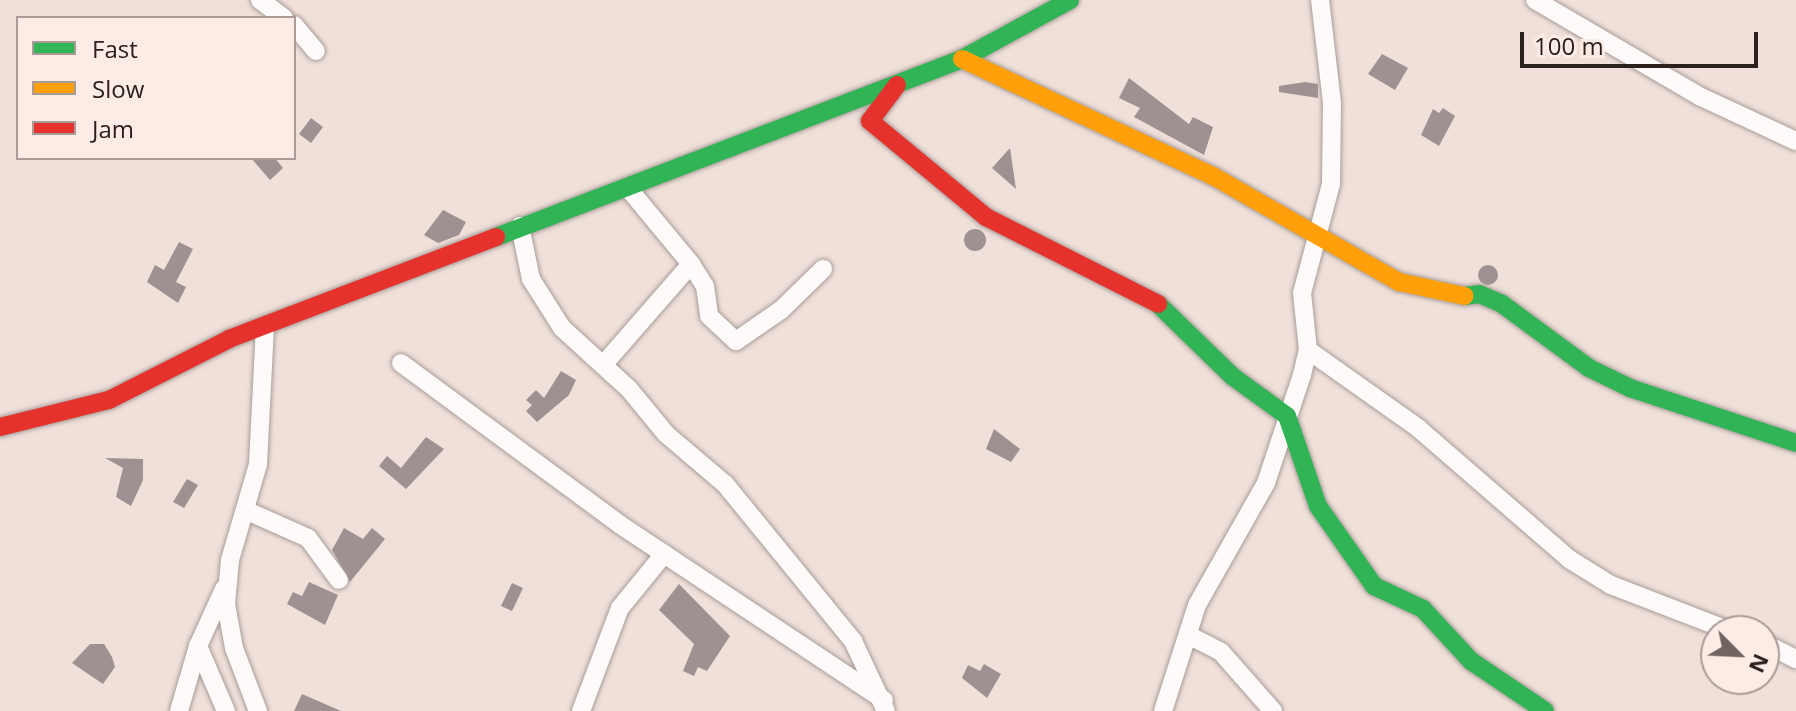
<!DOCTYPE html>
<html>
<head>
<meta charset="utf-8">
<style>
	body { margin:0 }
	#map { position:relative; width:1796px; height:711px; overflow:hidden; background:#f0e0da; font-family:"Open Sans",sans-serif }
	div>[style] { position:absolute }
	.building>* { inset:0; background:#9f9191 }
	.round { border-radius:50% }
	.roads { filter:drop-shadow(0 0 2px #a89d99) drop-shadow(0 0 2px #a89d99) }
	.street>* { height:18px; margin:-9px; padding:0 9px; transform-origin:9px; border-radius:9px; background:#fdfaf9 }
	.fast>* { height:18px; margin:-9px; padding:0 9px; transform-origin:9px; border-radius:9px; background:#30b455 }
	.slow>* { height:18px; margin:-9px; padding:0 9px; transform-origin:9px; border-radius:9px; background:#ff9f0a }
	.jam>* { height:18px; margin:-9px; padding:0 9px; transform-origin:9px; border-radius:9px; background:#e5322d }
	span { translate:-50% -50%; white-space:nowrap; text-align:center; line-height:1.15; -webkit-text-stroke:8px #fdece6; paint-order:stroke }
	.legend { position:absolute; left:16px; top:16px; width:280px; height:144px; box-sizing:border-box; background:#fdece6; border:2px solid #a99b96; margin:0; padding:10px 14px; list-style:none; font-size:24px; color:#2a211d }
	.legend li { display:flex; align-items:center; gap:16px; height:40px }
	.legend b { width:40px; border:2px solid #a99b96 }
	.north { position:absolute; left:1700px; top:615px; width:80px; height:80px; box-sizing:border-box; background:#fdece6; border:2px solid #a99b96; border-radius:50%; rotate:114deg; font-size:22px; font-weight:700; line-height:32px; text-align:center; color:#2a211d }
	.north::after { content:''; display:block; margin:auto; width:28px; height:36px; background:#6f645f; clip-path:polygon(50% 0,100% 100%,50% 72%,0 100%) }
	.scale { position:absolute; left:1520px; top:32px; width:238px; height:36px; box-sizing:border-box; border:4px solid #2a211d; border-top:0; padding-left:10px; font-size:24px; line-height:28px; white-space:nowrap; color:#2a211d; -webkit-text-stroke:6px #fdece6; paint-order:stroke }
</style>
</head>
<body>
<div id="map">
	<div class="building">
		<div style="clip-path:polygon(1382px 54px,1408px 68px,1395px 90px,1368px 74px)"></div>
		<div style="clip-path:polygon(1129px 78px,1189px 124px,1193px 117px,1213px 127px,1204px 155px,1134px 117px,1140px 108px,1119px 98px)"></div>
		<div style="clip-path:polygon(1305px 82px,1318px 84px,1318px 98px,1279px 92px,1279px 86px)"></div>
		<div style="clip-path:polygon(1443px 108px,1455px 116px,1439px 146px,1421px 135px,1433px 109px,1439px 113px)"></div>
		<div style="clip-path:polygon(311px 118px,323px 127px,311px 143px,299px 134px)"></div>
		<div style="clip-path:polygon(1010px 148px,1016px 189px,992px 168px)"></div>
		<div style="clip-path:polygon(251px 158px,275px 158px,283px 168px,270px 180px)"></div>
		<div style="clip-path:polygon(443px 210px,466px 222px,459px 235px,438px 243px,424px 235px)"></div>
		<div class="round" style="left:964px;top:229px;width:22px;height:22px"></div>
		<div style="clip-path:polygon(179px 242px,193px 249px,176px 282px,186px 287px,178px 303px,147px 282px,155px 265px,164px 270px)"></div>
		<div class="round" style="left:1478px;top:265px;width:20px;height:20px"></div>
		<div style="clip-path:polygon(561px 371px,576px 380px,569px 395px,537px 422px,526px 411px,532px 405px,526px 400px,536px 390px,544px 398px)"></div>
		<div style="clip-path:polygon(994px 429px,1020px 449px,1011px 462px,986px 449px)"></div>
		<div style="clip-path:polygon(426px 437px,444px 449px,406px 489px,379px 466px,387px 456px,401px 468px)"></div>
		<div style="clip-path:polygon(105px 458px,143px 459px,143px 480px,131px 506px,116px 497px,123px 468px)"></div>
		<div style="clip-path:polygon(187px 479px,198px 485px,184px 508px,173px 502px)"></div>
		<div style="clip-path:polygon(344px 528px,363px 539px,372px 528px,385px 539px,350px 582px,332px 550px)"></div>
		<div style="clip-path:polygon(309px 582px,338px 595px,325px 625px,287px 604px,293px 592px,302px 596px)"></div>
		<div style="clip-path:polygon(512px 583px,523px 588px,512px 611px,501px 606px)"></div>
		<div style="clip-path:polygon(679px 584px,730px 636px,707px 671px,698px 667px,694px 676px,683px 671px,694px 644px,659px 610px)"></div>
		<div style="clip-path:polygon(90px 644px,104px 644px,112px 657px,115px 667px,103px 684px,72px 663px)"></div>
		<div style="clip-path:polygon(984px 664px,1001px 674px,987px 698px,962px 678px,968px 665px,980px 671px)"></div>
		<div style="clip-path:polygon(302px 694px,341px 711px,294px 711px)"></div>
	</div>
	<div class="roads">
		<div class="street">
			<div style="left:260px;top:0;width:30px;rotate:37deg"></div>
			<div style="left:1535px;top:0;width:192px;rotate:30.3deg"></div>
			<div style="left:1701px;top:97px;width:105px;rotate:24.9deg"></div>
			<div style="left:294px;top:25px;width:34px;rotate:50deg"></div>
			<div style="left:520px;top:226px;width:54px;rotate:78.3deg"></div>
			<div style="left:531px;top:279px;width:58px;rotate:57.7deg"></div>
			<div style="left:562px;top:328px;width:91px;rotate:42.3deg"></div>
			<div style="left:629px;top:389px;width:58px;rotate:50.6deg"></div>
			<div style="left:666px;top:434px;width:77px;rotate:40.3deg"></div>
			<div style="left:725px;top:484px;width:203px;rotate:50.8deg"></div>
			<div style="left:853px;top:641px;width:77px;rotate:64.8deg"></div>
			<div style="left:691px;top:264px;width:26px;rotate:58deg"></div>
			<div style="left:705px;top:286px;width:30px;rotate:82deg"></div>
			<div style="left:709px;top:316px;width:37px;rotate:43deg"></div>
			<div style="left:736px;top:341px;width:55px;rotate:-34.6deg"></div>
			<div style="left:781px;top:310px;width:59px;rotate:-44.3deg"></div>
			<div style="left:1308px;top:350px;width:135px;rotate:35.3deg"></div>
			<div style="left:1418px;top:428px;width:200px;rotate:40.9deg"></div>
			<div style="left:1569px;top:559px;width:49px;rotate:31.8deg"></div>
			<div style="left:1611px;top:585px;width:128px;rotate:21.1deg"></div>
			<div style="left:401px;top:363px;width:271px;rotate:36.4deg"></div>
			<div style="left:619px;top:524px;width:318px;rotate:33.6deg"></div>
			<div style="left:603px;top:365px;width:134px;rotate:-48.9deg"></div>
			<div style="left:691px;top:264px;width:100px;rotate:-129.7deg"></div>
			<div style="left:245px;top:510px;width:69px;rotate:24deg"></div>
			<div style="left:308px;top:538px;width:52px;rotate:53.6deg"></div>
			<div style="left:224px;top:589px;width:63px;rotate:114.5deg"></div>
			<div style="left:198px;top:646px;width:71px;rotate:66.7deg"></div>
			<div style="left:1188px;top:635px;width:37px;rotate:27deg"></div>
			<div style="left:1221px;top:652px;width:79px;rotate:48.6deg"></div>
			<div style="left:1764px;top:643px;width:36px;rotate:27deg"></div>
			<div style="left:179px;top:711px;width:68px;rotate:-73.7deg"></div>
			<div style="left:258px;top:711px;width:67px;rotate:-110.9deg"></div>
			<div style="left:234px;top:648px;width:45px;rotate:-100.3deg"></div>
			<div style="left:226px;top:604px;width:44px;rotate:-84.8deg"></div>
			<div style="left:230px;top:560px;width:100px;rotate:-73.7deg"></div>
			<div style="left:258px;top:464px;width:136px;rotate:-87.1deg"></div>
			<div style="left:581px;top:711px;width:110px;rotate:-69.3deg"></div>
			<div style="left:620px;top:608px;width:70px;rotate:-50.8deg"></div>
			<div style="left:1163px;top:711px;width:111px;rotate:-72.2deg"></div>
			<div style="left:1197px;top:605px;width:140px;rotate:-60.5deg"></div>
			<div style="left:1266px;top:483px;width:114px;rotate:-71.6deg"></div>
			<div style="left:1302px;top:375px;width:26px;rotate:-77deg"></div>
			<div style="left:1308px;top:350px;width:57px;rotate:-96deg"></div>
			<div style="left:1302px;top:293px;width:113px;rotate:-75.1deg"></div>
			<div style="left:1331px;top:184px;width:81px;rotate:-89.3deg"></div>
			<div style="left:1332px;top:103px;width:104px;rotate:-96.6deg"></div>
		</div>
		<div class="fast">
			<div style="left:496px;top:237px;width:499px;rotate:-20.9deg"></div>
			<div style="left:962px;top:59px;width:123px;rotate:-28.6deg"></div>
			<div style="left:1465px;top:296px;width:14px;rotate:-8deg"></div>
			<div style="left:1479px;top:294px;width:25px;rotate:23deg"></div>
			<div style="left:1502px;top:304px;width:108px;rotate:36.3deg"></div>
			<div style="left:1589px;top:368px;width:46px;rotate:26deg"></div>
			<div style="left:1630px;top:388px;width:175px;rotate:18.3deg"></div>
			<div style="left:1158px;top:304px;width:103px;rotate:44.2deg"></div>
			<div style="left:1232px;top:376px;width:68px;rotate:36deg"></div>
			<div style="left:1287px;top:416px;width:95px;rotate:71deg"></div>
			<div style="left:1318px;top:506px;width:98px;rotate:55deg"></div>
			<div style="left:1374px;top:586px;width:54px;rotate:25.1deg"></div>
			<div style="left:1423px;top:609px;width:71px;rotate:47.3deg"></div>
			<div style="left:1471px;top:661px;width:89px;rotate:34deg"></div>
		</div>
		<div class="slow">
			<div style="left:962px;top:59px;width:277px;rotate:25deg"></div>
			<div style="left:1213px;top:176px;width:214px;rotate:29.7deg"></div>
			<div style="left:1399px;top:282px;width:67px;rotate:12deg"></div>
		</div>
		<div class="jam">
			<div style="left:897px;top:85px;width:45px;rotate:126.9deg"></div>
			<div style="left:870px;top:121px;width:151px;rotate:39.6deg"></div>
			<div style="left:986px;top:217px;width:193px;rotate:26.8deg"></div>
			<div style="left:0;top:427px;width:112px;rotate:-13.9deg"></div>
			<div style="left:109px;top:400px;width:135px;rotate:-26.9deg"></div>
			<div style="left:229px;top:339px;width:286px;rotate:-20.9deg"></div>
		</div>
	</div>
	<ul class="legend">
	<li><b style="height:10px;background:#30b455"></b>Fast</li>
	<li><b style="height:10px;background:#ff9f0a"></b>Slow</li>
	<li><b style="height:10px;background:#e5322d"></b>Jam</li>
	</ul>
	<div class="north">N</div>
	<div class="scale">100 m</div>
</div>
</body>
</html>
